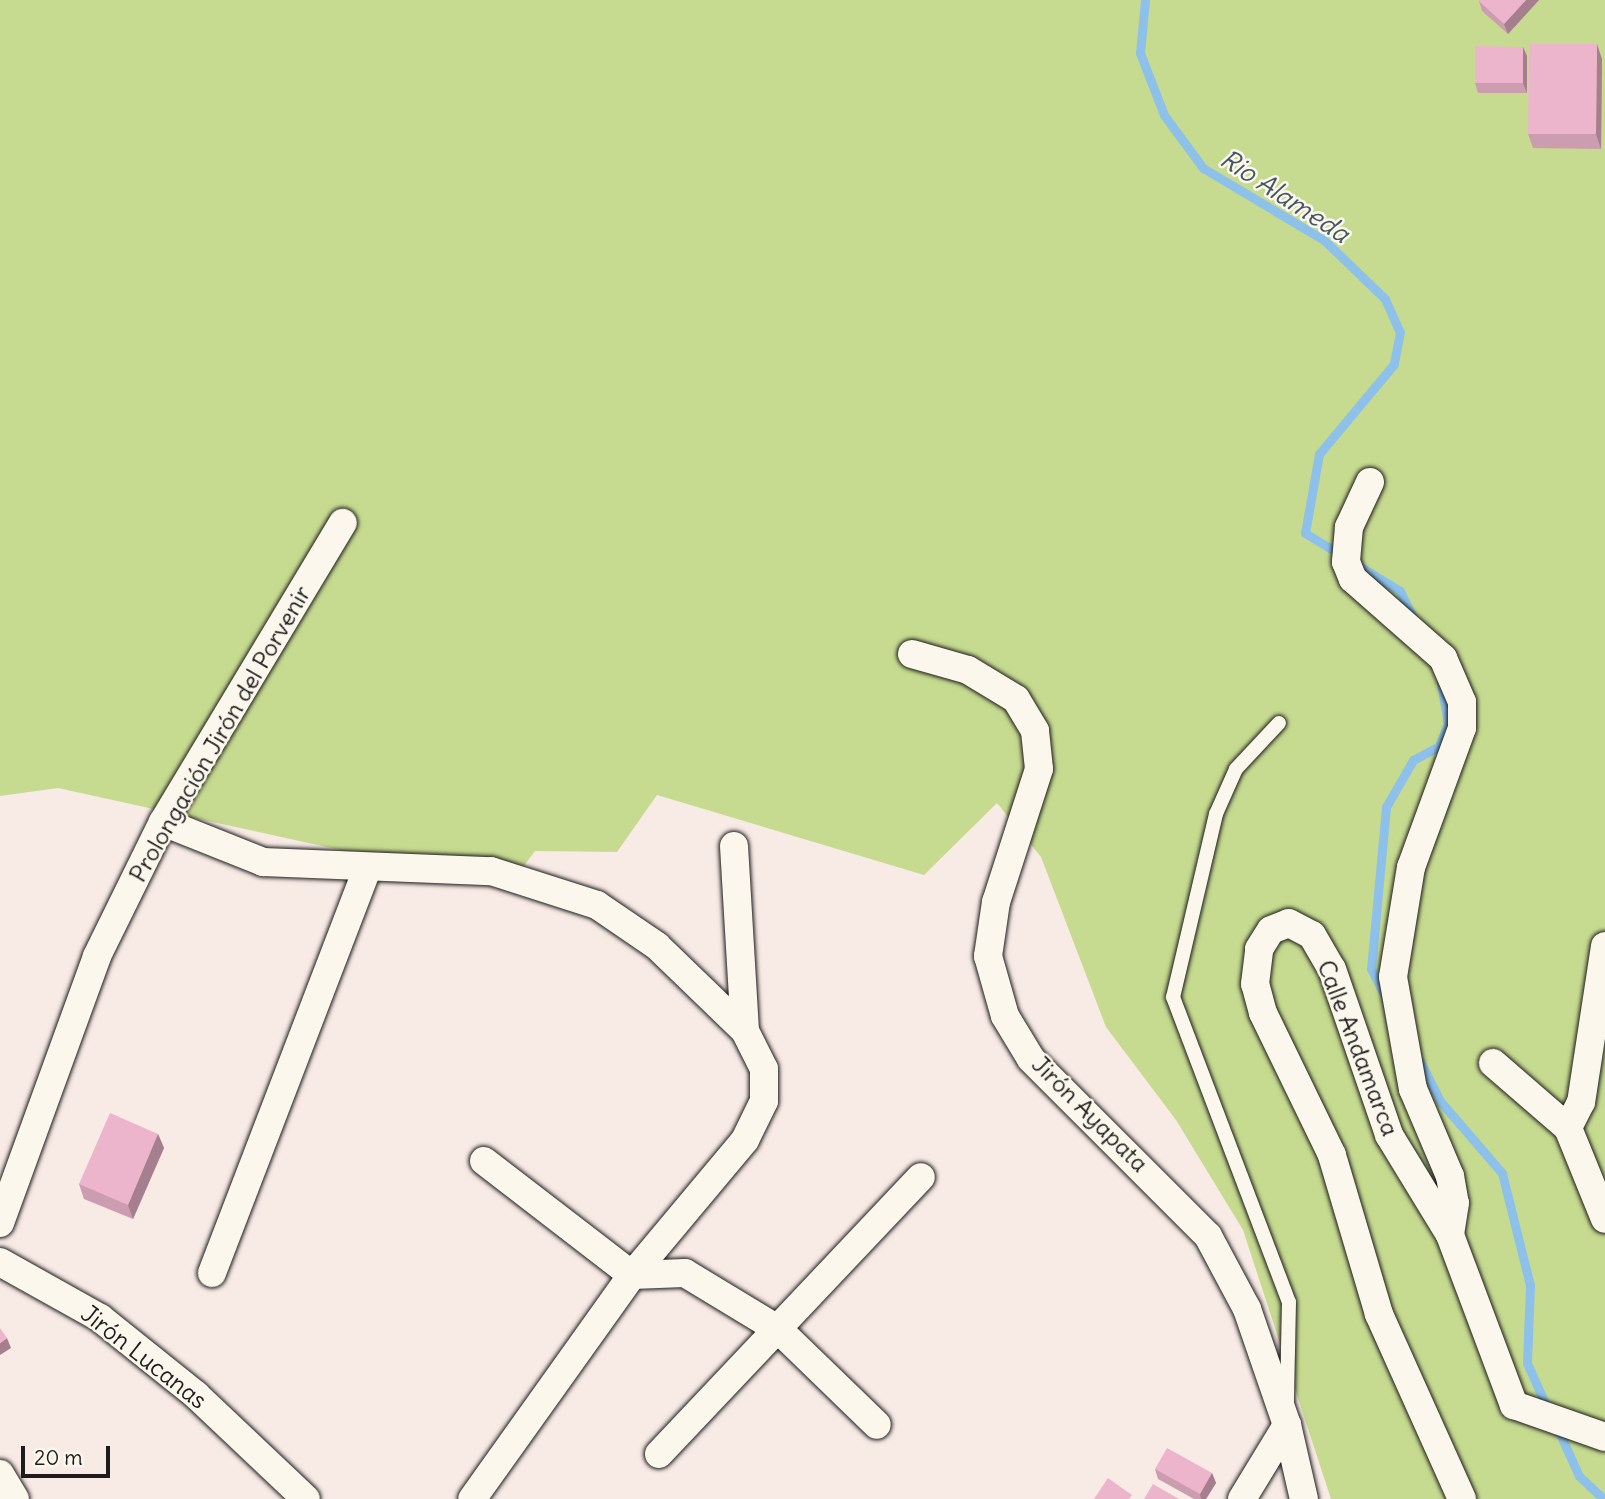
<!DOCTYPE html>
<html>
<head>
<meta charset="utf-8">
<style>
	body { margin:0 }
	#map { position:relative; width:1605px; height:1499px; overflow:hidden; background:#f8eae5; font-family:Delius,sans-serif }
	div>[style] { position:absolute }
	.green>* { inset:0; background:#c7db90 }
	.stream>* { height:9px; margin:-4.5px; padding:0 4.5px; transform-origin:4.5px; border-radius:4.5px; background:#8dc1ea }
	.roads { filter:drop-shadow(0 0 2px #1c1c1c) drop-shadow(0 0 2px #1c1c1c) }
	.lane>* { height:14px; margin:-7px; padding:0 7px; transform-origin:7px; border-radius:7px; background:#fbf7ec }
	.street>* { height:28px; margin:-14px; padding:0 14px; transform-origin:14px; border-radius:14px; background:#fbf7ec }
	.wall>* { inset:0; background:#cc9caf }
	.shaded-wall>* { inset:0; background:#a67f8e }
	.building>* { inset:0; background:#edb5cb }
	span { translate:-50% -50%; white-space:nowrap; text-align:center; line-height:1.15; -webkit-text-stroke:5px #fbf7ec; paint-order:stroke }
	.street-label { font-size:24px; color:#1c1c1c }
	.water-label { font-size:26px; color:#445664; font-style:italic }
	.scale { position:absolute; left:21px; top:1446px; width:89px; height:32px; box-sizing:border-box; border:4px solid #1c1c1c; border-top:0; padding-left:9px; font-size:21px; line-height:24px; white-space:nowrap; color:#1c1c1c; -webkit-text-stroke:5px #fbf7ec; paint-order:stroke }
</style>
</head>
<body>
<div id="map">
	<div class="green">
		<div style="clip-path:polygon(0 0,1605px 0,1605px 1499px,1331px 1499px,1243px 1230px,1176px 1120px,1106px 1027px,1041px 857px,997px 803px,924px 875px,657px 795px,617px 852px,535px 851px,508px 887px,58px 788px,0 796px)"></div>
	</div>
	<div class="stream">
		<div style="left:1145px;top:0;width:53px;rotate:95.4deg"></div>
		<div style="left:1140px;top:53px;width:66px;rotate:68.8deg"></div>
		<div style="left:1164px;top:115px;width:66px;rotate:53.7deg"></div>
		<div style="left:1203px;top:168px;width:141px;rotate:30.8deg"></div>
		<div style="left:1324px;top:240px;width:85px;rotate:44deg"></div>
		<div style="left:1385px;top:299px;width:36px;rotate:66deg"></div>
		<div style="left:1400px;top:332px;width:33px;rotate:101deg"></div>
		<div style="left:1394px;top:364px;width:117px;rotate:129.8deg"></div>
		<div style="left:1319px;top:454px;width:80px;rotate:100deg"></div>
		<div style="left:1305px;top:533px;width:111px;rotate:31.4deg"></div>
		<div style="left:1400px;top:591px;width:30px;rotate:64deg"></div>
		<div style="left:1385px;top:996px;width:30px;rotate:-117deg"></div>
		<div style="left:1371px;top:969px;width:163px;rotate:-84.7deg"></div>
		<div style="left:1386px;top:807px;width:54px;rotate:-60.1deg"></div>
		<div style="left:1413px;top:760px;width:30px;rotate:-28deg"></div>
		<div style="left:1439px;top:746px;width:24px;rotate:-68deg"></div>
		<div style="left:1448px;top:724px;width:42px;rotate:-99.7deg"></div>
		<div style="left:1420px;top:1061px;width:45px;rotate:63.4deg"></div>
		<div style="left:1440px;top:1101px;width:95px;rotate:49.3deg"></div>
		<div style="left:1502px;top:1173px;width:115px;rotate:76deg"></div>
		<div style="left:1530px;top:1285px;width:78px;rotate:92.2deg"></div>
		<div style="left:1527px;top:1363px;width:51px;rotate:65.9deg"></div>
		<div style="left:1556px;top:1425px;width:56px;rotate:65.7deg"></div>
		<div style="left:1579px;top:1476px;width:34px;rotate:43deg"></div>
	</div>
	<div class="roads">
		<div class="lane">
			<div style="left:1279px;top:723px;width:63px;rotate:133.1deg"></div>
			<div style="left:1236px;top:769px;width:49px;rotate:114deg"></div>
			<div style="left:1216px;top:814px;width:188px;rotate:103.2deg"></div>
			<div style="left:1173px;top:997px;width:326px;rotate:69.2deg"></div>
			<div style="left:1289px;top:1302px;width:99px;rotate:91.2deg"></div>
		</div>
		<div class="street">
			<div style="left:1370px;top:482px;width:50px;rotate:115deg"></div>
			<div style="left:1349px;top:527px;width:35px;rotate:95deg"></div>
			<div style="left:1346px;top:562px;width:18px;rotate:68deg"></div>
			<div style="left:1353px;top:579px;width:120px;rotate:41.3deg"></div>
			<div style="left:1443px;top:658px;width:48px;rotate:66.6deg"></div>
			<div style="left:1462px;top:702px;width:26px;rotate:90deg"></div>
			<div style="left:1462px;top:728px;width:148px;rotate:110.1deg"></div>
			<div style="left:1411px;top:867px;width:111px;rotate:99.3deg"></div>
			<div style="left:1393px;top:977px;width:114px;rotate:79.9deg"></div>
			<div style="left:1413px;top:1089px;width:95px;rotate:67deg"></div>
			<div style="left:1450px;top:1176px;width:27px;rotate:80deg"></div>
			<div style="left:1455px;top:1203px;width:32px;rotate:99deg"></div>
			<div style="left:912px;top:654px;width:58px;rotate:15.9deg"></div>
			<div style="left:968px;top:670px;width:56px;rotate:31.1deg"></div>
			<div style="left:1016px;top:699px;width:37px;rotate:59deg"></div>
			<div style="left:1035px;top:731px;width:38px;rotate:84deg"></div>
			<div style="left:1039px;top:769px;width:140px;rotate:107.9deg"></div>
			<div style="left:996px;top:902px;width:55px;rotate:98.4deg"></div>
			<div style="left:988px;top:956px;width:62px;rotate:74.2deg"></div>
			<div style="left:1005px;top:1016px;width:50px;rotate:58.8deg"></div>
			<div style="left:1031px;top:1059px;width:250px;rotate:45deg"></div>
			<div style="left:1208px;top:1236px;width:83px;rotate:61.9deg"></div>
			<div style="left:1247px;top:1309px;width:123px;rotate:71deg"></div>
			<div style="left:1287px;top:1425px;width:76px;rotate:77.1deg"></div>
			<div style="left:163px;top:822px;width:108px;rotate:21.8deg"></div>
			<div style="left:263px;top:862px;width:228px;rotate:2.3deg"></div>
			<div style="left:491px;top:871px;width:111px;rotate:17.8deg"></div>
			<div style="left:597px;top:905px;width:73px;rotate:34.3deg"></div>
			<div style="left:657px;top:946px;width:122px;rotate:44deg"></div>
			<div style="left:745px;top:1031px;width:42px;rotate:63.4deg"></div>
			<div style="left:764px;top:1069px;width:32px;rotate:90deg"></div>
			<div style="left:764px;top:1101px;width:43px;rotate:116deg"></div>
			<div style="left:745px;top:1140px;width:176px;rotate:129.9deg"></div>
			<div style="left:632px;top:1275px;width:275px;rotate:125.5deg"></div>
			<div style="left:734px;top:846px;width:185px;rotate:86.6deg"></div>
			<div style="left:1605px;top:946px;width:158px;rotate:98.7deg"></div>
			<div style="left:1581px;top:1102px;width:29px;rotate:117deg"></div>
			<div style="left:1568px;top:1128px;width:98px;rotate:67.9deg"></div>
			<div style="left:1493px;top:1063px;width:99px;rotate:40.9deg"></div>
			<div style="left:484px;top:1161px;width:187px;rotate:37.6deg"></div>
			<div style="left:632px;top:1275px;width:53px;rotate:-2.2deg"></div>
			<div style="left:685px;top:1273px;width:110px;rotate:31.2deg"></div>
			<div style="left:779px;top:1330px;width:136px;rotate:44.1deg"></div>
			<div style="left:0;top:1223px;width:284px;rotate:-70deg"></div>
			<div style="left:97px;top:956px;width:149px;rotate:-63.8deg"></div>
			<div style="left:163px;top:822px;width:349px;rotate:-59deg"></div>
			<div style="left:0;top:1262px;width:115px;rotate:29.2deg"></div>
			<div style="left:100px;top:1318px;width:123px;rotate:38.7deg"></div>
			<div style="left:196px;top:1395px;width:151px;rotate:43.4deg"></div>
			<div style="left:212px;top:1273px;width:433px;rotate:-69deg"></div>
			<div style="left:659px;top:1454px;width:381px;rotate:-46.6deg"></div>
			<div style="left:0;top:1474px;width:29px;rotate:59deg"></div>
			<div style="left:1242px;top:1499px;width:87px;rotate:-58.7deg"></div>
			<div style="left:1462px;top:1499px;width:203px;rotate:-114.2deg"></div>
			<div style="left:1379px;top:1314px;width:166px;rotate:-106.5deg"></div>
			<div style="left:1332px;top:1155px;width:158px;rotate:-115.9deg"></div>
			<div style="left:1263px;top:1013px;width:30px;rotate:-105deg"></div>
			<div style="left:1255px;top:984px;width:35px;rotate:-83deg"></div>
			<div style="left:1259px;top:949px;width:22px;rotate:-58deg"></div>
			<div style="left:1271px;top:930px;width:19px;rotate:-21deg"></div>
			<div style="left:1289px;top:923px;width:26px;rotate:28deg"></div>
			<div style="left:1312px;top:935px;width:39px;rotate:60deg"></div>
			<div style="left:1332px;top:969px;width:176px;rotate:71deg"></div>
			<div style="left:1389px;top:1135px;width:117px;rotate:58.6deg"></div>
			<div style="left:1450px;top:1235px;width:182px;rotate:69.4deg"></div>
			<div style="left:1514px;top:1405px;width:96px;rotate:19.4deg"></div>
		</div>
	</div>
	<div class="wall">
		<div style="clip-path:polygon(1480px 0,1539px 0,1508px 34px,1482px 11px,1479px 1px)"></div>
		<div style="clip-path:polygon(1523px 47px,1527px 56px,1527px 93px,1478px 93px,1475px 83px)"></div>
		<div style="clip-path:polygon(1602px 59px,1601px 149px,1533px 148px,1528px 134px)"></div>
		<div style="clip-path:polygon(158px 1134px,164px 1148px,133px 1219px,84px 1199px,79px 1184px)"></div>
		<div style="clip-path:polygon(1155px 1469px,1212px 1473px,1216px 1483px,1206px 1499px,1194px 1499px,1158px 1479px)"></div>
	</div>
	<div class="shaded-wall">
		<div style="clip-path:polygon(1526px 0,1539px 0,1508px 34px,1504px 24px)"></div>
		<div style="clip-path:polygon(1597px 44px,1602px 59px,1601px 149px,1596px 134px)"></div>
		<div style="clip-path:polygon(1523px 47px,1527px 56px,1527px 93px,1523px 83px)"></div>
		<div style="clip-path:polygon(158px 1134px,164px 1148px,133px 1219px,128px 1205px)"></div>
		<div style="clip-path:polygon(7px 1338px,11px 1348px,0 1355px,0 1343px)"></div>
		<div style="clip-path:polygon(1212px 1473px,1216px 1483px,1206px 1499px,1201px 1499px,1200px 1494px)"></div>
	</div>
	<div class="building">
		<div style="clip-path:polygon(1480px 0,1526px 0,1504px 24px,1479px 1px)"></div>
		<div style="clip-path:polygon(1529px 44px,1597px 44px,1596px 134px,1528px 134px)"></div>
		<div style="clip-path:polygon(1475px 46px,1523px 47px,1523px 83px,1475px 83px)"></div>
		<div style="clip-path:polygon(110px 1113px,158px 1134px,128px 1205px,79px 1184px)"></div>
		<div style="clip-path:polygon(0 1328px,7px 1338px,0 1343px)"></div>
		<div style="clip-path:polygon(1167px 1448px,1212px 1473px,1200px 1494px,1155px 1469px)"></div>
		<div style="clip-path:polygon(1108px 1478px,1132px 1495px,1129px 1499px,1094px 1499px)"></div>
		<div style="clip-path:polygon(1153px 1484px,1179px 1499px,1144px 1499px)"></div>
	</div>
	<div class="street-label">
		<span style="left:220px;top:734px;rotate:-60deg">Prolongación Jirón del Porvenir</span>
		<span style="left:1358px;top:1048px;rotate:69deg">Calle Andamarca</span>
		<span style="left:1090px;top:1114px;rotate:45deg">Jirón Ayapata</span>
		<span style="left:144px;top:1357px;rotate:38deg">Jirón Lucanas</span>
	</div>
	<div class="water-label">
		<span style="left:1285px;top:196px;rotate:33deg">Rio Alameda</span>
	</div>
	<div class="scale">20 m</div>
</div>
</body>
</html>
